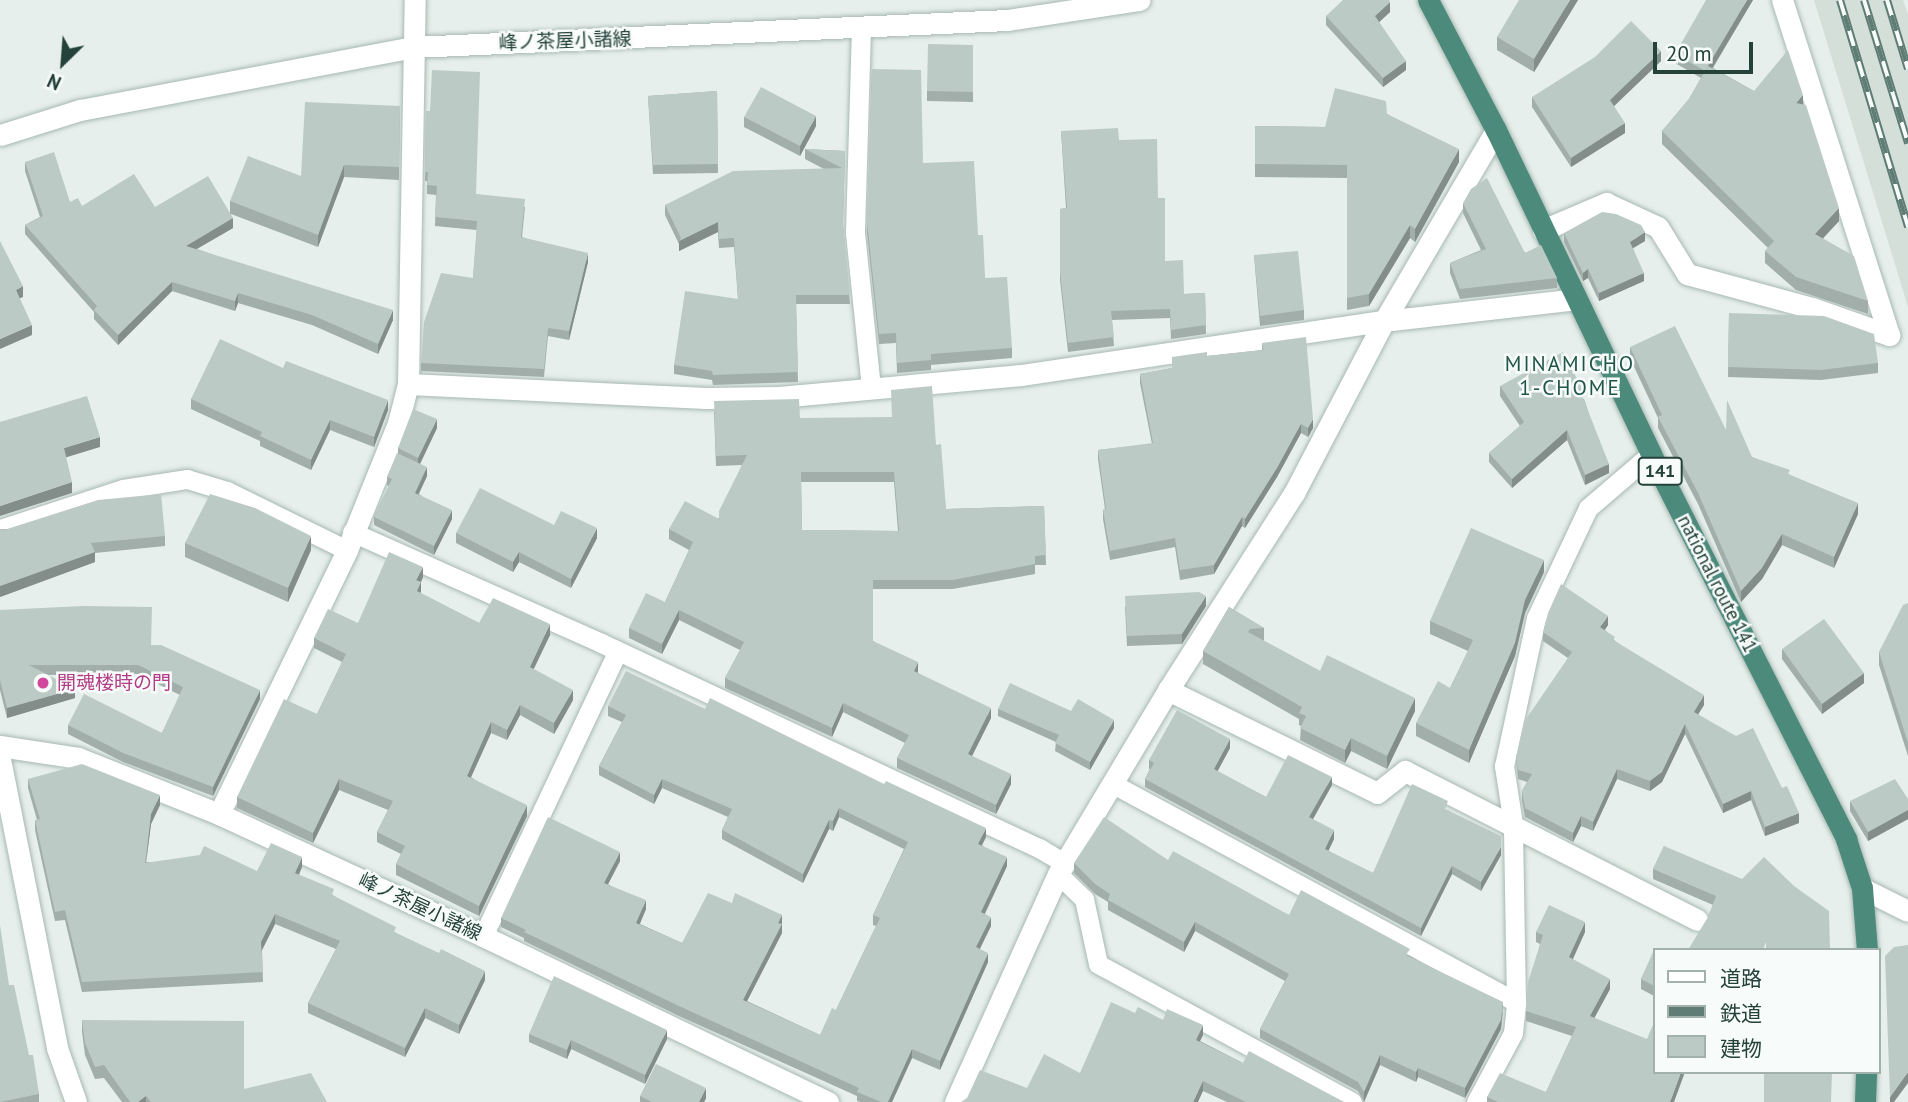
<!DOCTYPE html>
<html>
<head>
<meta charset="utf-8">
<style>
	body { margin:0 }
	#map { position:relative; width:1908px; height:1102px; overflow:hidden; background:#e6efeb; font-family:"PT Sans","Noto Sans JP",sans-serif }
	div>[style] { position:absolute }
	.built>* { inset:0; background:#d4dfda }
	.roads { filter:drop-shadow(0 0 2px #a8b8b2) drop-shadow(0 0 2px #a8b8b2) }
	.service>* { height:19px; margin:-9.5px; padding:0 9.5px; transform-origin:9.5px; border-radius:9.5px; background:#fff }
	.minor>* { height:21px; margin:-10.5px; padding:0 10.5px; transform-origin:10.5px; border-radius:10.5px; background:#fff }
	.tertiary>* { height:21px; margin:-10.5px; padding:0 10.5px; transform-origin:10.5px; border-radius:10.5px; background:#fff }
	.secondary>* { height:21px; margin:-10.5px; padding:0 10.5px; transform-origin:10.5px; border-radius:10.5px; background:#fff }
	.trunk>* { height:21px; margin:-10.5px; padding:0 10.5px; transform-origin:10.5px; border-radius:10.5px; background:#4c8a7c }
	.rail>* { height:8px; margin-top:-4px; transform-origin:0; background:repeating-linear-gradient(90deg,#f7fbf9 0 16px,#5f7d75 0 32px); box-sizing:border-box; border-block:2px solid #5f7d75 }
	.wall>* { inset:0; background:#a1aea9 }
	.shaded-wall>* { inset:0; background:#838d89 }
	.building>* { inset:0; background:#bbcac4 }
	.dots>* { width:19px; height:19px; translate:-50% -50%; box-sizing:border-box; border:4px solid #f7fbf9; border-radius:50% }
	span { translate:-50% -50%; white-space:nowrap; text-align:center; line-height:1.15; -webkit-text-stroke:5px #f7fbf9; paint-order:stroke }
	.shield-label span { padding:2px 5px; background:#f7fbf9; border:2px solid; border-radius:5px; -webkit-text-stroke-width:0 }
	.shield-label { font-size:18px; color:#24423a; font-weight:700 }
	.street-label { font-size:19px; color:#24423a }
	.hotel-label { font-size:19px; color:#b23c85 }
	.left { translate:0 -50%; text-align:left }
	.neighbourhood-label { font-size:21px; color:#1f5548; letter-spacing:2px }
	.legend { position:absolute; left:1653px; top:948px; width:228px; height:126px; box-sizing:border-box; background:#f7fbf9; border:2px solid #a3b1ad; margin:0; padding:9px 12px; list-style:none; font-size:21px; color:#24423a }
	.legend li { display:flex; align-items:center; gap:14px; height:35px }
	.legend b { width:35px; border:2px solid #a3b1ad }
	.north { position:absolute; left:28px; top:28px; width:70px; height:70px; -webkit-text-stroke:5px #f7fbf9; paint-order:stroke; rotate:205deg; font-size:19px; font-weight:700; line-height:28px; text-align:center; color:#24423a }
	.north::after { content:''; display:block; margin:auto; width:24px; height:32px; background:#24423a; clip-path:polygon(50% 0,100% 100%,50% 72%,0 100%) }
	.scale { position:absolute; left:1653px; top:42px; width:100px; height:32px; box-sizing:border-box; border:4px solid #24423a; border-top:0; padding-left:9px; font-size:21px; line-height:24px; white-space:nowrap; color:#24423a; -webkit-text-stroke:5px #f7fbf9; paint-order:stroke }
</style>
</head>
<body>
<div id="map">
	<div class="built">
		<div style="clip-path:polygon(1814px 0,1903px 0,1908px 15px,1908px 307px)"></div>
	</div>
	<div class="roads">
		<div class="service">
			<div style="left:861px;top:28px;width:205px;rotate:91.7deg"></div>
			<div style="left:855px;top:233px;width:157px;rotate:84.1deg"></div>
			<div style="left:0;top:529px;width:129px;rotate:-18deg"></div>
			<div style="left:123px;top:489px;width:65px;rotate:-8.9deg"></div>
			<div style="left:187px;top:479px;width:42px;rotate:16.7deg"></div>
			<div style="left:227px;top:491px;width:134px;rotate:26.2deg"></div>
			<div style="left:352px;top:532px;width:273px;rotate:24deg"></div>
			<div style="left:601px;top:643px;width:484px;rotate:25.1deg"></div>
			<div style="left:1039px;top:848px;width:29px;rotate:31deg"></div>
			<div style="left:1113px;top:784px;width:458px;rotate:28.4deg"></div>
			<div style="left:1058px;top:874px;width:36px;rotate:44deg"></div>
			<div style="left:1084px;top:899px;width:66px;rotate:77.8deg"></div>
			<div style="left:1098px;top:964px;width:289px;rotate:28.5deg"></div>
			<div style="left:483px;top:936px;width:315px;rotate:-64.7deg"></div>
			<div style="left:1476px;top:1102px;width:78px;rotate:-61.8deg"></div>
			<div style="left:1513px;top:1033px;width:31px;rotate:-84deg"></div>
			<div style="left:1516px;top:1002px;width:178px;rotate:-91deg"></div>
			<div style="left:1513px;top:824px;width:59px;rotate:-98.8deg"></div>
			<div style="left:1504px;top:766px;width:151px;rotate:-77.8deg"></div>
			<div style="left:1536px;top:618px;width:122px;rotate:-64.7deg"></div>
			<div style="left:1588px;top:508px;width:83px;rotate:-40.6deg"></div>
		</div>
		<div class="minor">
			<div style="left:1543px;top:230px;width:69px;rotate:-23.2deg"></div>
			<div style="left:1606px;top:203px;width:57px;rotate:24.8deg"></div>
			<div style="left:1658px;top:227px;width:55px;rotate:58.3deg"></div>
			<div style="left:1687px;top:274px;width:130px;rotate:15.2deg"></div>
			<div style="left:1812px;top:308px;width:82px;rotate:19.3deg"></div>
			<div style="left:1889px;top:335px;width:352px;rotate:-107.7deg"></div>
			<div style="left:408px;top:384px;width:298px;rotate:2.7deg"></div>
			<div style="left:706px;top:398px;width:73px;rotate:-0.8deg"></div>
			<div style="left:779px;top:397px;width:243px;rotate:-5.2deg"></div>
			<div style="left:1021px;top:375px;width:367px;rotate:-8.5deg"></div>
			<div style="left:1384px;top:321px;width:193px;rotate:-6.5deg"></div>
			<div style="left:1168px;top:690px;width:233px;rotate:26.2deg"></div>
			<div style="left:1377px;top:793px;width:36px;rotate:-38deg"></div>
			<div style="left:1405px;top:771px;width:328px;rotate:27deg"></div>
			<div style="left:219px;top:814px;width:293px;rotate:-64.1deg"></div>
			<div style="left:347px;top:550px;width:137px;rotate:-68.1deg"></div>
			<div style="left:398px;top:423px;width:40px;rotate:-75.6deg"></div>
			<div style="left:408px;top:384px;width:384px;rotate:-89deg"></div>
			<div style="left:1862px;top:888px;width:51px;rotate:26.6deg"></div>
			<div style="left:955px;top:1102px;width:250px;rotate:-65.7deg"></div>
			<div style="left:1058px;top:874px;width:214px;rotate:-59.1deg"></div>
			<div style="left:1168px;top:690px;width:234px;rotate:-57.4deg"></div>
			<div style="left:1294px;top:493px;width:194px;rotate:-62.4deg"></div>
			<div style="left:1384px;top:321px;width:221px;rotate:-59.6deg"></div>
		</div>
		<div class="tertiary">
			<div style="left:0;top:759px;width:295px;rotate:78.8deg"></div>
			<div style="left:57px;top:1048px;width:57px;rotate:70.6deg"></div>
		</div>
		<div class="secondary">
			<div style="left:0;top:135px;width:84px;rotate:-17.4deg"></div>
			<div style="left:80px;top:110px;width:339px;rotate:-10.7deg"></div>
			<div style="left:413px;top:47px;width:595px;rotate:-2.6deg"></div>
			<div style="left:1007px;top:20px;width:134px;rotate:-8.6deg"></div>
			<div style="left:0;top:746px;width:79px;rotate:8.7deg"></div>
			<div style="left:78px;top:758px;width:152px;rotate:21.7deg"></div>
			<div style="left:219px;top:814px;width:291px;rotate:24.8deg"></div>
			<div style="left:483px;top:936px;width:383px;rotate:25.7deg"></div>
		</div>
		<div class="trunk">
			<div style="left:1428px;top:0;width:147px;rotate:62.4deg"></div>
			<div style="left:1496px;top:130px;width:359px;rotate:64.4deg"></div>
			<div style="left:1651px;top:454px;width:432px;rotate:63.1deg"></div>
			<div style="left:1846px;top:839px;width:52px;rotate:71.9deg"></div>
			<div style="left:1862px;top:888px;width:62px;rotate:85.4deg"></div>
			<div style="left:1865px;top:1102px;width:30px;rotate:-88deg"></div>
		</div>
	</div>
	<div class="rail">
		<div style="left:1840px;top:0;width:237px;rotate:73.3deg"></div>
		<div style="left:1864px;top:0;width:150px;rotate:72.9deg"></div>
		<div style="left:1887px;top:0;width:72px;rotate:73.1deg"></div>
	</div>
	<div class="wall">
		<div style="clip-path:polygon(1578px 0,1534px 72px,1497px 50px,1497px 37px)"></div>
		<div style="clip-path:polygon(1753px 0,1713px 68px,1754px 91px,1803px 105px,1839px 221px,1823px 238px,1868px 301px,1868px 314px,1796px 290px,1765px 263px,1765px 251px,1768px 248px,1662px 144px,1662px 131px,1689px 99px,1701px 78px,1675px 63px,1675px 54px)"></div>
		<div style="clip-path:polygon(1390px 12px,1379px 22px,1406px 70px,1383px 87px,1326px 25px,1326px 16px)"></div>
		<div style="clip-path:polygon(973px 45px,973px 102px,927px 101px,927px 91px)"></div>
		<div style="clip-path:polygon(1661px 61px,1614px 106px,1625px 133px,1571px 167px,1532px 107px,1532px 97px)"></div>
		<div style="clip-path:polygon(872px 69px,923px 163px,978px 235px,985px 278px,1012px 348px,1012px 358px,931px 365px,931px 370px,897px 373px,896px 343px,879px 344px,867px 233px)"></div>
		<div style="clip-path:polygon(717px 91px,718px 173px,653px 174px,648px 96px)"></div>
		<div style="clip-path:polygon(400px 106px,399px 180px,344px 177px,318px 247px,231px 214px,233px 228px,197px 249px,393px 320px,378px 354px,312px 325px,238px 303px,235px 311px,172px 291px,118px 345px,94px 319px,94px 312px,25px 234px,25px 225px,40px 217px,25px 171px,25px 162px,70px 202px,82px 206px,155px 207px,230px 213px,230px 201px,301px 176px)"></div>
		<div style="clip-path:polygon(426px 111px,476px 194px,525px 207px,522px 237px,588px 262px,569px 340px,548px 336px,544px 377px,421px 371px,421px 363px,473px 278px,477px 230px,435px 226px,436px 195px,427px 194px,427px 181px,425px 181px)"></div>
		<div style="clip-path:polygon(1387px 114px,1459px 162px,1415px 242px,1410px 238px,1369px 306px,1347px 310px,1347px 178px,1255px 177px,1255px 126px,1325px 127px)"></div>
		<div style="clip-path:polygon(744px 117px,816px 126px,800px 156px,744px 127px)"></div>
		<div style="clip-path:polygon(1061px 131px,1119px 140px,1158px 198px,1165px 261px,1184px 294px,1205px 293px,1206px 334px,1171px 339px,1170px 318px,1112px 320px,1114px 346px,1068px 352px,1060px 280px,1060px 209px,1066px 208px)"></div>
		<div style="clip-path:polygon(805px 149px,845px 151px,843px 225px,850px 304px,796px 304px,798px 382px,713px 385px,712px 380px,674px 374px,674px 365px,738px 299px,734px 247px,719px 248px,718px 232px,679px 251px,679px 244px,665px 215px,665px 205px,824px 169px,805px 159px)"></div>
		<div style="clip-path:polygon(1463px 203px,1557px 278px,1557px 288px,1460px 299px,1450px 273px,1450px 263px,1481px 250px,1463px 213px)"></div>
		<div style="clip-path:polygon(1564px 233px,1645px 241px,1633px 248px,1644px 281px,1599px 301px,1588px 278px,1583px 281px,1564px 242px)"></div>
		<div style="clip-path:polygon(1254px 255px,1304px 310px,1304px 320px,1260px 326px)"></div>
		<div style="clip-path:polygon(1729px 313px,1878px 363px,1878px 373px,1821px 380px,1728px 377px)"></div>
		<div style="clip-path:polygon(1262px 343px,1313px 428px,1308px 437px,1301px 433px,1277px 477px,1245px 528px,1242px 526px,1214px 574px,1180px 580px,1175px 547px,1110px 560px,1103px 519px,1103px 510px,1105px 509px,1098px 459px,1098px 450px,1152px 444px,1140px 383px,1140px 374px,1172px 368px,1207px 356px,1262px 350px)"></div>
		<div style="clip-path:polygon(1630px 347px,1726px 430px,1752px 457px,1790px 475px,1858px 514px,1834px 568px,1782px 545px,1762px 579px,1741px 602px,1698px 504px,1658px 428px,1658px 418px,1630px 358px)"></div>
		<div style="clip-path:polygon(283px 368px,388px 410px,374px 447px,330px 430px,311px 470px,260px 446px,260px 441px,191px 409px,191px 399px)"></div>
		<div style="clip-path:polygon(1500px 386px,1584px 399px,1609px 473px,1585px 485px,1567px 440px,1512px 488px,1489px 462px,1489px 453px,1520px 426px,1500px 396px)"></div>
		<div style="clip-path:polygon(evenodd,714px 411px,800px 418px,936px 445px,946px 509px,1044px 506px,1046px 565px,1035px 565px,1035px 574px,953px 589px,873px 589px,873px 641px,918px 672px,918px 673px,991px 718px,972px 756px,1011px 784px,996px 814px,897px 768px,897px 758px,905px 743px,843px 712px,832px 737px,725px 688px,725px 678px,740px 650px,679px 620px,662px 654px,629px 638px,629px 628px,665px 602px,689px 550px,669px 539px,669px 529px,719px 518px,742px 465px,716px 466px,714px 411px,801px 482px,894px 482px,898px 531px,802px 530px,801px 482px)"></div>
		<div style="clip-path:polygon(437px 428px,420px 464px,427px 476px,419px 494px,452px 519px,434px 555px,374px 525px,374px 517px,389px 486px,387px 485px,387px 477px,398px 454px,398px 448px)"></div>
		<div style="clip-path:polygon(554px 525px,597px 538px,571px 588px,519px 562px,513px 572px,456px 543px,456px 533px)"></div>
		<div style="clip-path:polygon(0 529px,165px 536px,165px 546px,95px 553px,95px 562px,0 597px)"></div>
		<div style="clip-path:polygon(185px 543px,311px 550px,288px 602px,185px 557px)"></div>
		<div style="clip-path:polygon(1544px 572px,1525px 613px,1515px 656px,1469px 763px,1416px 736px,1416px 723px,1450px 688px,1468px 651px,1430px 634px,1430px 621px)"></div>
		<div style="clip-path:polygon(423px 577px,421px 582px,420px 593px,479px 623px,550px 635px,533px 669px,573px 700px,554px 734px,520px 715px,507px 740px,491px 733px,471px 777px,527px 816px,479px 916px,396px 875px,396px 864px,401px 854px,377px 842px,377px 832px,388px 810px,339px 790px,313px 843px,237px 808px,237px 797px,317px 714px,342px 662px,314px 648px,314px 638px,358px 623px)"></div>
		<div style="clip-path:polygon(1908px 603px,1908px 756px,1879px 665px,1879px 652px)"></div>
		<div style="clip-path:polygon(1125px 606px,1206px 606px,1182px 644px,1127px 646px)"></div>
		<div style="clip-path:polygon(1229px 607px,1264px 628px,1264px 641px,1320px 671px,1415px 711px,1387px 769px,1351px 751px,1345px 763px,1300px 740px,1301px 726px,1299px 725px,1299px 719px,1203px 664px,1203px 651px)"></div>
		<div style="clip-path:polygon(0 610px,151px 645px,260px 699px,213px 796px,123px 762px,68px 734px,68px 725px,162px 733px,180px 695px,138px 674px,47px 675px,75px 698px,7px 718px,0 690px)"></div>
		<div style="clip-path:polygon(1608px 625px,1605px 630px,1615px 641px,1704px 705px,1698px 714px,1799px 823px,1765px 836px,1751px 800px,1723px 813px,1685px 734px,1662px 782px,1650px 791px,1617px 779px,1593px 831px,1581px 826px,1573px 842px,1525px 817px,1522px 801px,1522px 791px,1527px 782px,1518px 779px,1516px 757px,1568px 658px,1543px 641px,1543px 632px)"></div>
		<div style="clip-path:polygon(1782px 649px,1864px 683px,1822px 714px,1782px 659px)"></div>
		<div style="clip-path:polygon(608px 706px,705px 709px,986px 837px,982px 845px,1007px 866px,985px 914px,991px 926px,980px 949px,988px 962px,940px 1070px,912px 1058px,892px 1102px,860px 1102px,857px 1101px,857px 1096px,679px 1016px,524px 941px,524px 938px,501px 927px,501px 918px,620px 861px,608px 884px,646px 909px,640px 924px,682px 943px,732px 903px,782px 915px,782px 933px,747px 1001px,820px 1035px,836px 1010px,876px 926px,873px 925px,873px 915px,904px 849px,839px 817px,833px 831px,829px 829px,803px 883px,722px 839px,722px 830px,728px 817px,662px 788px,654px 804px,599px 775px,599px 766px,622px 722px,608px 716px)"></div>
		<div style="clip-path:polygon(998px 709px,1071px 711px,1114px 728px,1090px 770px,1055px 751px,1056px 742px,998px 716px)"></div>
		<div style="clip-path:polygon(1230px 748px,1217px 771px,1266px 797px,1332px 785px,1313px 819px,1334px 839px,1328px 851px,1373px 873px,1448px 810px,1501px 855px,1481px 891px,1452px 874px,1421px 936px,1145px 787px,1145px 779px,1150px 769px,1149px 769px,1149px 760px)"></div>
		<div style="clip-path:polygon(28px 779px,160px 805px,151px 824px,146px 862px,257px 871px,302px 867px,299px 875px,396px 933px,485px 980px,459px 1034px,425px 1018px,405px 1057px,308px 1013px,308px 1003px,336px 949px,275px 924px,262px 950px,263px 982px,82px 992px,65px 920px,55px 921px,35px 830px,35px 820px,37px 820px,28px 788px)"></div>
		<div style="clip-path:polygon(1908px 799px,1908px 819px,1868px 841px,1850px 811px,1850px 801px)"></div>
		<div style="clip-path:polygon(1664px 846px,1830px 950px,1708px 917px,1713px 905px,1653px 879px,1653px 869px)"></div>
		<div style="clip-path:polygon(1168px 860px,1289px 915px,1410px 956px,1503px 1012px,1501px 1029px,1465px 1098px,1418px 1077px,1416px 1082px,1380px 1065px,1364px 1102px,1358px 1091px,1260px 1038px,1260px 1029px,1285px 981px,1195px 931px,1184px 952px,1108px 910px,1108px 902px,1095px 894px,1074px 873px,1074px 863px)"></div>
		<div style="clip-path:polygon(1536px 932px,1585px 932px,1573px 959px,1610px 989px,1594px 1018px,1674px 1102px,1487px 1102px,1487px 1097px,1546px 1092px,1572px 1036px,1526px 1021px,1526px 1011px,1540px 944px,1536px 942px)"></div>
		<div style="clip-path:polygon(1654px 953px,1654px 996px,1641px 989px,1641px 979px)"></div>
		<div style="clip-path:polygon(9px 985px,39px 1094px,39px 1102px,0 1102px)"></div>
		<div style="clip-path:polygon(1135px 1013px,1163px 1020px,1203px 1035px,1200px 1041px,1243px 1063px,1344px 1102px,1227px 1102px,1203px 1091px,1027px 1088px,1080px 1073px)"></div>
		<div style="clip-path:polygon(82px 1020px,244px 1089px,327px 1102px,122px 1102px,104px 1078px,95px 1079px,85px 1055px,82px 1032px)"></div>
		<div style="clip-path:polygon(529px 1034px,667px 1039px,645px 1084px,571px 1049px,567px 1059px,529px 1042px)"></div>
		<div style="clip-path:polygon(640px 1096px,706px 1098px,704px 1102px,640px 1102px)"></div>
	</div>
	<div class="shaded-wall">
		<div style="clip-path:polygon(1570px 0,1578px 0,1534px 72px,1534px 59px)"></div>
		<div style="clip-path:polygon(1747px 0,1753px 0,1705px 80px,1705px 71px)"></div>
		<div style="clip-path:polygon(1390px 2px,1390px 12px,1375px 26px,1375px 16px)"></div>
		<div style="clip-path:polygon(1661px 51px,1661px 61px,1610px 110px,1610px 100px)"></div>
		<div style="clip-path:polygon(1406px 61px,1406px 70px,1383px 87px,1383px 78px)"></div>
		<div style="clip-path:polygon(1803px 95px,1803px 108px,1796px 103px)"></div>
		<div style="clip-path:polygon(816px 116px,816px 126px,800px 156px,800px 146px)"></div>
		<div style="clip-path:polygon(1625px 123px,1625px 133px,1571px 167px,1571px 158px)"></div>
		<div style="clip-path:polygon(1459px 149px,1459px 162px,1415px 242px,1415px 229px)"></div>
		<div style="clip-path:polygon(344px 165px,344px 177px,318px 247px,318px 235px)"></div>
		<div style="clip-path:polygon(1839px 208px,1839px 221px,1815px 247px,1815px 234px)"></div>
		<div style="clip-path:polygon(233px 218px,233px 228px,186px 255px,186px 246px)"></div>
		<div style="clip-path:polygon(718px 222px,718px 232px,679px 251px,679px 241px)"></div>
		<div style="clip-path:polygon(1410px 225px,1410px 238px,1369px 306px,1369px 294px)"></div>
		<div style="clip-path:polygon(1645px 232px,1645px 241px,1630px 250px,1630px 242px)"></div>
		<div style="clip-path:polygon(588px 253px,588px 262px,569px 340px,569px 331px)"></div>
		<div style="clip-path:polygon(1588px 269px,1588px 278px,1583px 281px,1583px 273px)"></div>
		<div style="clip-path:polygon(1644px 273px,1644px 281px,1599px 301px,1599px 293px)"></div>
		<div style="clip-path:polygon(172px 282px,172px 291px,118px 345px,118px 335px)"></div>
		<div style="clip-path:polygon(23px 286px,23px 297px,16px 300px,16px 290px)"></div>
		<div style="clip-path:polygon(238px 293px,238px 303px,235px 311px,235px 301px)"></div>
		<div style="clip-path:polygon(393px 310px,393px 320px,378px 354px,378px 344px)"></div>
		<div style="clip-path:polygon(32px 325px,32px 335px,0 349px,0 339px)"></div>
		<div style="clip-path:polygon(388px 400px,388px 410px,374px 447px,374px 437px)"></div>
		<div style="clip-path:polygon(437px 419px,437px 428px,418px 468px,418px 458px)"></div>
		<div style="clip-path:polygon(1313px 419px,1313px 428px,1308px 437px,1308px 428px)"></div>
		<div style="clip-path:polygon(330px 420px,330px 430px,311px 470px,311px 460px)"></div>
		<div style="clip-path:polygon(1301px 424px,1301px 433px,1277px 477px,1245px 528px,1245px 519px)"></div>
		<div style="clip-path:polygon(1567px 430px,1567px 440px,1512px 488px,1512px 479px)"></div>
		<div style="clip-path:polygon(100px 437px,100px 447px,64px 458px,64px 448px)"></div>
		<div style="clip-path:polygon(1609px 464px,1609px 473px,1585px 485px,1585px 475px)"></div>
		<div style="clip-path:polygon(427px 467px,427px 476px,415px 501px,415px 493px)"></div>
		<div style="clip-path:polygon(72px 482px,72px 493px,0 516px,0 506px)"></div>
		<div style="clip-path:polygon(1858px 503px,1858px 514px,1834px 568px,1834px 557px)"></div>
		<div style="clip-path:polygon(452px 510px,452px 519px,434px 555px,434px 546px)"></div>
		<div style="clip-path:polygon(1242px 517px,1242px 526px,1214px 574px,1214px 565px)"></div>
		<div style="clip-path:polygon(597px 528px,597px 538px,571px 588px,571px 579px)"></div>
		<div style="clip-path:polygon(1782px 534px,1782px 545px,1762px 579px,1741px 602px,1741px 591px)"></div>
		<div style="clip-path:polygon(311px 536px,311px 550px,288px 602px,288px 588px)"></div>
		<div style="clip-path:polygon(95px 552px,95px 562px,0 597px,0 586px)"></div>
		<div style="clip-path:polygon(519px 552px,519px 562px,513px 572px,513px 562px)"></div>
		<div style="clip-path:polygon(1544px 560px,1544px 572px,1525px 613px,1515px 656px,1469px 763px,1469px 750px,1525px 600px)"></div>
		<div style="clip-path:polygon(423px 567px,423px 577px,421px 582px,421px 592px,417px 601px,416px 580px)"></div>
		<div style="clip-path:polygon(1206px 596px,1206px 606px,1182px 644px,1182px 634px)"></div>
		<div style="clip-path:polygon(679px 610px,679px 620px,662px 654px,662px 644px)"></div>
		<div style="clip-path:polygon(1608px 616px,1608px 625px,1600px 636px,1600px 627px)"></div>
		<div style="clip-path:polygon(550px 624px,550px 635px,530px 677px,530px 667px)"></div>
		<div style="clip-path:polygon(918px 662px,918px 672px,914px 681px,914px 671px)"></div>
		<div style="clip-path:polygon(1864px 673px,1864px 683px,1822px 714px,1822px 704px)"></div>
		<div style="clip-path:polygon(75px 689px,75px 698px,7px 718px,7px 708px)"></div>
		<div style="clip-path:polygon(260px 690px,260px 699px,213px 796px,213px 787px)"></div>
		<div style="clip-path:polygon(573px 690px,573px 700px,554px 734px,554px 723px)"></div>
		<div style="clip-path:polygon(1704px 695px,1704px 705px,1694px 721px,1694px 712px)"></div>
		<div style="clip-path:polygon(1415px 698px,1415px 711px,1387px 769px,1387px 756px)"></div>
		<div style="clip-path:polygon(843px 703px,843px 712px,832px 737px,832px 728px)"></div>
		<div style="clip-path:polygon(520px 705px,520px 715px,507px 740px,507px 730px)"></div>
		<div style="clip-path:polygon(991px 708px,991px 718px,968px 764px,968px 754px)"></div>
		<div style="clip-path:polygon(1114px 720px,1114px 728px,1090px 770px,1090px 762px)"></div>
		<div style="clip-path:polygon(491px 722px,491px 733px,467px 786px,467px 776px)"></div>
		<div style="clip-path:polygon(1685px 724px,1685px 734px,1662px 782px,1650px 791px,1650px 781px)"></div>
		<div style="clip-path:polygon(1351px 738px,1351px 751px,1345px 763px,1345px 750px)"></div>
		<div style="clip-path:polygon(1230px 739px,1230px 748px,1214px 778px,1214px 769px)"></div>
		<div style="clip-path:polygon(1617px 769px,1617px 779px,1593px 831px,1593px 822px)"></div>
		<div style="clip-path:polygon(1011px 774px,1011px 784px,996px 814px,996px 805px)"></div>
		<div style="clip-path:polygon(1332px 777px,1332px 785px,1309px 826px,1309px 817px)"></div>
		<div style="clip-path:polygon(339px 779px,339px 790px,313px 843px,313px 833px)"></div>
		<div style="clip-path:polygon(662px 779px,662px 788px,654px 804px,654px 795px)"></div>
		<div style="clip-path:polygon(1751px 791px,1751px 800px,1723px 813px,1723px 804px)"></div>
		<div style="clip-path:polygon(160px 795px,160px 805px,151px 824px,145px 872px,151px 814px)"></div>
		<div style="clip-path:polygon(527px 805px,527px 816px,479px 916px,479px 906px)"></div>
		<div style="clip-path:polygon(839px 808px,839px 817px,833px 831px,833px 821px)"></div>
		<div style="clip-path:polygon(1908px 810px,1908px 819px,1868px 841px,1868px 832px)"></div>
		<div style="clip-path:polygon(1799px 813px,1799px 823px,1765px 836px,1765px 827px)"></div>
		<div style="clip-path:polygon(1581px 816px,1581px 826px,1573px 842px,1573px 833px)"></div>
		<div style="clip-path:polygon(829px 820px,829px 829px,803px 883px,803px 874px)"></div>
		<div style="clip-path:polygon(986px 828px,986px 837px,978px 853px,978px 844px)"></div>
		<div style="clip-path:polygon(1334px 830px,1334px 839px,1325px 858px,1325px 849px)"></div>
		<div style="clip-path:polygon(1501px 847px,1501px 855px,1481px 891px,1481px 882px)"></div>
		<div style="clip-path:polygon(620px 852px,620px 861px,604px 892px,604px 883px)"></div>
		<div style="clip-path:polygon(302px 857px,302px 867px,295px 883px,295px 873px)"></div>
		<div style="clip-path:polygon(1007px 857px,1007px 866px,981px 921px,981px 912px)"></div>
		<div style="clip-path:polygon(1452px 866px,1452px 874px,1421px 936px,1421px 928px)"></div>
		<div style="clip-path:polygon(646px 900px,646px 909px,636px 932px,636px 923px)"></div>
		<div style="clip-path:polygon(275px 914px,275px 924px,261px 952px,261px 942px)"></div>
		<div style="clip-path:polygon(782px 915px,782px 933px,743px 1009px,743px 1000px)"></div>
		<div style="clip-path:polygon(991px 917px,991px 926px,976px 956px,976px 947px)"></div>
		<div style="clip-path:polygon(1195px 922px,1195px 931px,1184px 952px,1184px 942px)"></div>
		<div style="clip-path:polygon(1585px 922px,1585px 932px,1569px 967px,1569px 957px)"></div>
		<div style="clip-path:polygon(988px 953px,988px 962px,940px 1070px,940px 1061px)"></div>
		<div style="clip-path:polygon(485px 971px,485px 980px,459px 1034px,459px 1025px)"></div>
		<div style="clip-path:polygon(1610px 979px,1610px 989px,1590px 1026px,1590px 1016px)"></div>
		<div style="clip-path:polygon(1503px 1002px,1501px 1029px,1465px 1098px,1465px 1088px)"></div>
		<div style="clip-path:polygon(425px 1008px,425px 1018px,405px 1057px,405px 1048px)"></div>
		<div style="clip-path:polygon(1203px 1025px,1203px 1035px,1196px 1049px,1196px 1040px)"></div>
		<div style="clip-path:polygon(667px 1030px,667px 1039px,645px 1084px,645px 1075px)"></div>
		<div style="clip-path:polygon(571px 1040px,571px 1049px,567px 1059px,567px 1050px)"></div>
		<div style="clip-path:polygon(912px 1049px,912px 1058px,892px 1102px,888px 1102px)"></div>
		<div style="clip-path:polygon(1380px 1055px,1380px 1065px,1364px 1102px,1364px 1092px)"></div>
		<div style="clip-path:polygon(1418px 1068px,1418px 1077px,1416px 1082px,1416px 1072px)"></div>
		<div style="clip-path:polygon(1681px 1072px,1685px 1072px,1674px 1102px,1670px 1102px)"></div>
		<div style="clip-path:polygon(1908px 1072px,1908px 1083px,1894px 1102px,1890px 1102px,1890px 1097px)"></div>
		<div style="clip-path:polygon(1203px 1081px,1203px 1091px,1198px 1102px,1193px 1102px)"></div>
		<div style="clip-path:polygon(706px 1088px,706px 1098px,704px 1102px,699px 1102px)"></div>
		<div style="clip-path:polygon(146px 1096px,146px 1102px,138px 1102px)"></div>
	</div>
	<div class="building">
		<div style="clip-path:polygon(1343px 0,1389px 0,1390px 2px,1375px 16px,1406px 61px,1383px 78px,1326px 16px)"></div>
		<div style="clip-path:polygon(1519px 0,1570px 0,1534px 59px,1497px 37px)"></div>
		<div style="clip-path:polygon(1706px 0,1747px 0,1705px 71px,1675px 54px)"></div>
		<div style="clip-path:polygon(1631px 21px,1661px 51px,1610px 100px,1625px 123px,1571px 158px,1532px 97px,1595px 57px)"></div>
		<div style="clip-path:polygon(928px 44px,973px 45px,973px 92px,927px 91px)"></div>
		<div style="clip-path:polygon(1788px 50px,1803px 95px,1796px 103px,1806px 105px,1839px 208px,1815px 234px,1854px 256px,1868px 301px,1796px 277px,1765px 251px,1774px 241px,1662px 131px,1689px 99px,1708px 66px,1754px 91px)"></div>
		<div style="clip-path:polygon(872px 69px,921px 70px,923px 163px,974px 161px,978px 235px,983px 235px,985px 278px,1007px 277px,1012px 348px,931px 354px,931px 360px,897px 363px,896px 333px,879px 334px,867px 222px)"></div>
		<div style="clip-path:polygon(432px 70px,480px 72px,476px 194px,525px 199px,521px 237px,588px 253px,569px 331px,548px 328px,544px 369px,421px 363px,424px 322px,441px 273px,473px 278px,477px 221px,435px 217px,437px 186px,427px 185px,428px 172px,425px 172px,426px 111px,430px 111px)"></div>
		<div style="clip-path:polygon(761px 87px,816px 116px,800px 146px,744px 117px)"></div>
		<div style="clip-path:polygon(1335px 88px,1386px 101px,1387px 114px,1459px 149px,1415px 229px,1410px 225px,1369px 294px,1347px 298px,1347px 165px,1255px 164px,1255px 126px,1325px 127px)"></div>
		<div style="clip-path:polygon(717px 91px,718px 164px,653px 165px,648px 96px)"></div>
		<div style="clip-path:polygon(305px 102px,400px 106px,399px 167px,344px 165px,318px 235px,230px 201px,248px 156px,301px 176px)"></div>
		<div style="clip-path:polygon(1118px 128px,1119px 140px,1157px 139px,1158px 198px,1165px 198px,1165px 261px,1183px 260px,1184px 294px,1205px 293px,1206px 325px,1171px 330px,1170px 309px,1111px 311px,1114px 337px,1068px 343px,1060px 271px,1060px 209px,1067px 208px,1061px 131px)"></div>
		<div style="clip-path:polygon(805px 149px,845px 151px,843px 223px,850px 295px,796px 295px,798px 372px,713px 375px,712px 371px,674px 365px,685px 291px,738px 299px,734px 238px,719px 239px,718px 222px,679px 241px,681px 238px,665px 205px,733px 171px,842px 168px)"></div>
		<div style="clip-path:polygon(54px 152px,70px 202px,78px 198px,82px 206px,134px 174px,155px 207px,208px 176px,233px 218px,186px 246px,393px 310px,378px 344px,312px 315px,238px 293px,235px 301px,172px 282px,118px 335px,94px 310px,97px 306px,25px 225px,43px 216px,25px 162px)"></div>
		<div style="clip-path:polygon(1487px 178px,1525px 253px,1541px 245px,1557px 278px,1460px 289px,1450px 263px,1486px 249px,1463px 203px,1471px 189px)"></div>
		<div style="clip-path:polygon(1602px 212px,1616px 214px,1641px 225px,1645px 232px,1630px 242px,1644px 273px,1599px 293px,1588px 269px,1583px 273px,1564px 233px)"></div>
		<div style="clip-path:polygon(0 241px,23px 286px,16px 290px,32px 325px,0 339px)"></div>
		<div style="clip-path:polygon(1298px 251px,1304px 310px,1260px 316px,1254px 255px)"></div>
		<div style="clip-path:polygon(1729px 313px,1824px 316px,1874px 334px,1878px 363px,1821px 370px,1728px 367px)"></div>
		<div style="clip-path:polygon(1675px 326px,1726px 430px,1727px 400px,1752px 457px,1790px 470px,1788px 474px,1858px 503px,1834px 557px,1782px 534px,1762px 568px,1741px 591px,1698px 493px,1658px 417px,1662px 415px,1630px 347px)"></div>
		<div style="clip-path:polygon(1306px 337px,1313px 419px,1308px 428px,1301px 424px,1277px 468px,1245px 519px,1242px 517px,1214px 565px,1180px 570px,1175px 538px,1110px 551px,1103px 510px,1106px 509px,1098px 450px,1153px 443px,1140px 374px,1172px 368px,1172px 357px,1207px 352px,1207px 356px,1263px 350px,1262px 343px)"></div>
		<div style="clip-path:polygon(220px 339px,283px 368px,286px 361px,388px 400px,374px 437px,330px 420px,311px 460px,260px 436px,262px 432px,191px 399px)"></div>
		<div style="clip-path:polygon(1563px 352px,1584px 392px,1581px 393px,1609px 464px,1585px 475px,1567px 430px,1512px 479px,1489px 453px,1524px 422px,1500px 386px)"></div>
		<div style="clip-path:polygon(evenodd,932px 386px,936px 445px,941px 444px,946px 509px,1044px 506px,1046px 555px,1035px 556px,1035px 564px,953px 580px,873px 580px,873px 641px,918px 662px,914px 671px,991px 708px,968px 754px,1011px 774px,996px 805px,897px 758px,909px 735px,843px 703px,832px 728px,725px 678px,744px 642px,679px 610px,662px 644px,629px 628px,646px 593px,665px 602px,693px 542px,669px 529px,685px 501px,719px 519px,719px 511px,747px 455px,716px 456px,714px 401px,799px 399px,800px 418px,892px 417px,891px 390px,932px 386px,801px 472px,894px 472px,899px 531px,802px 530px,801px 472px)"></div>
		<div style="clip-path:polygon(87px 396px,100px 437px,64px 448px,72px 482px,0 506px,0 422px)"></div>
		<div style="clip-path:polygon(413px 409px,437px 419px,418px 458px,398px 448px)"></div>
		<div style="clip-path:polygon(397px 453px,427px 467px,415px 493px,452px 510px,434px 546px,374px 517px,392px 479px,387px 477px)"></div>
		<div style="clip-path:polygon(480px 488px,554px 525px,561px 511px,597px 528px,571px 579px,519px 552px,513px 562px,456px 533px)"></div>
		<div style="clip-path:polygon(161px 494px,165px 536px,91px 543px,95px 552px,0 586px,0 529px,4px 530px,98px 500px)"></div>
		<div style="clip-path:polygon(210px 494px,255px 508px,311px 536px,288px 588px,185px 543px)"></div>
		<div style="clip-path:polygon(1471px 528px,1544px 560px,1525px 600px,1515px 643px,1469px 750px,1416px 723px,1438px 681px,1450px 688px,1473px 640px,1430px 621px)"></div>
		<div style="clip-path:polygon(389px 552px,423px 567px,416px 580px,421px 582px,417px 591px,479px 623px,493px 598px,550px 624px,530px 667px,573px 690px,554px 723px,520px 705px,507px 730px,491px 722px,467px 776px,527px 805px,479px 906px,396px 864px,405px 846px,377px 832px,393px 801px,339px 779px,313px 833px,237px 797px,284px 699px,317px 714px,346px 654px,314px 638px,328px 609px,358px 623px)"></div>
		<div style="clip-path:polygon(1561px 584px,1608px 616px,1600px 627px,1615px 637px,1613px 640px,1704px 695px,1694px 712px,1736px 736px,1753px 728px,1782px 788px,1787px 786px,1799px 813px,1765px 827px,1751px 791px,1723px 804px,1685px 724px,1662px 772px,1650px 781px,1617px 769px,1593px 822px,1581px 816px,1573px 833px,1525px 808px,1522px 791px,1532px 774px,1518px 770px,1516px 757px,1524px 722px,1572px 652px,1543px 632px,1548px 613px)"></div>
		<div style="clip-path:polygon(1199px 592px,1206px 596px,1182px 634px,1127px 636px,1125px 596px)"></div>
		<div style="clip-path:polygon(1908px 603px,1908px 743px,1879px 652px,1903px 605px)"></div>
		<div style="clip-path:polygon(83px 606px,152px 607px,151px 645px,161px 645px,260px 690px,213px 787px,123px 753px,68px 725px,84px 694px,162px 733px,183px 687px,138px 665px,29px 665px,75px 689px,7px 708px,0 680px,0 610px)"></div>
		<div style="clip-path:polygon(1229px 607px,1264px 628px,1250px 629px,1248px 632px,1320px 671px,1327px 655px,1415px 698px,1387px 756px,1351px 738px,1345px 750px,1300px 728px,1306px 716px,1299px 713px,1302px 707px,1203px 651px)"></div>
		<div style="clip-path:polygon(1824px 619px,1864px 673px,1822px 704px,1782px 649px)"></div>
		<div style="clip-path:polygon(626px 671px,705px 709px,710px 698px,884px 784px,886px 781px,986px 828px,978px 844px,1007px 857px,981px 912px,991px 917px,976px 947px,988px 953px,940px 1061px,912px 1049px,888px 1102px,881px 1102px,857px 1092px,859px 1088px,679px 1006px,524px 932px,526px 930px,501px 918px,548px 817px,620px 852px,604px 883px,646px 900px,636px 923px,682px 943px,708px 893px,732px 903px,735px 893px,782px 915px,778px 923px,782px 924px,743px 1000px,820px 1035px,832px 1008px,836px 1010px,880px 918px,873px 915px,908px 842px,839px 808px,833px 821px,829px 820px,803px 874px,722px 830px,732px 809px,662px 779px,654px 795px,599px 766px,626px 715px,608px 706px)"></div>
		<div style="clip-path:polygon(1010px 683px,1071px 711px,1078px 699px,1114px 720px,1090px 762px,1055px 743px,1059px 735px,998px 709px)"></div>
		<div style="clip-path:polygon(1177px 710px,1230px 739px,1214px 769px,1266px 797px,1288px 755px,1332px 777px,1309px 817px,1334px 830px,1325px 849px,1373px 873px,1412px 784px,1448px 801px,1445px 809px,1501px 836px,1501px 847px,1481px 882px,1452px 866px,1421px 928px,1145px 779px,1154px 763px,1149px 760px)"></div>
		<div style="clip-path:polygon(82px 764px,160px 795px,151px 814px,145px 863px,200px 855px,204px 846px,257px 871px,271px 843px,302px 857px,295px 873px,334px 889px,332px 895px,396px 927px,394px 932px,439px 953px,441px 949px,485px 971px,459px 1025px,425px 1008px,405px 1048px,308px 1003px,340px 941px,275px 914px,261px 942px,263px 972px,82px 982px,65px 910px,55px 912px,35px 820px,40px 819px,28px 779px)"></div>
		<div style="clip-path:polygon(1895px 779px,1908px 799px,1908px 810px,1868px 832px,1850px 801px)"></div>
		<div style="clip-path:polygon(1104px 817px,1168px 860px,1173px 851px,1289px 915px,1301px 890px,1410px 949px,1406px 955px,1503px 1002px,1501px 1020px,1465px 1088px,1418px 1068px,1416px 1072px,1380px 1055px,1364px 1092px,1358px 1082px,1260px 1029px,1289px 974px,1195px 922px,1184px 942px,1108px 900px,1110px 894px,1095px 884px,1074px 863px)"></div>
		<div style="clip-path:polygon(1664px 846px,1742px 879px,1764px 857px,1794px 886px,1829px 911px,1830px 950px,1766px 950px,1766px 942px,1763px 950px,1688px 950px,1708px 917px,1716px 896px,1653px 869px)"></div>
		<div style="clip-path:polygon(1549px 905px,1585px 922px,1569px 957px,1610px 979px,1590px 1016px,1647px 1039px,1654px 1022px,1654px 1072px,1681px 1072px,1670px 1102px,1498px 1102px,1487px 1097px,1500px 1073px,1546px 1092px,1576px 1027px,1526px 1011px,1528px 982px,1543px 935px,1536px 932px)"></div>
		<div style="clip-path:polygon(0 925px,9px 985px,14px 985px,29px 1055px,33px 1055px,39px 1094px,0 1102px)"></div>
		<div style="clip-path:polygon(1908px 945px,1908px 1072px,1890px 1097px,1885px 956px,1894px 947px)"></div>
		<div style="clip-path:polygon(1653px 952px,1654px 953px,1654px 986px,1641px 979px)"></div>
		<div style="clip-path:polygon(554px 976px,667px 1030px,645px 1075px,571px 1040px,567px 1050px,529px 1034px)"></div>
		<div style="clip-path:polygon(1111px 1002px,1135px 1013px,1138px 1007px,1163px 1020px,1167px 1009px,1203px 1025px,1196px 1040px,1243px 1063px,1249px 1051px,1344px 1102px,1246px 1102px,1203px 1081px,1193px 1102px,961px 1102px,967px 1098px,980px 1070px,1027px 1088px,1044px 1054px,1080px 1073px)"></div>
		<div style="clip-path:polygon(82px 1020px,244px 1021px,244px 1089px,311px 1073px,327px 1102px,151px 1102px,146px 1096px,138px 1102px,130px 1102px,104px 1065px,95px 1067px,85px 1043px)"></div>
		<div style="clip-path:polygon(656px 1064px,706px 1088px,699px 1102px,652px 1102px,640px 1096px)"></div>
		<div style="clip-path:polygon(1764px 1072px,1832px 1072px,1831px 1102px,1764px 1102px)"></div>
	</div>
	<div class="dots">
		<div style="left:43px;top:683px;background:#d1479c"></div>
	</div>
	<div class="shield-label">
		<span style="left:1660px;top:471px">141</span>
	</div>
	<div class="street-label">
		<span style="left:565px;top:41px;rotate:-2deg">峰ノ茶屋小諸線</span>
		<span style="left:1717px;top:584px;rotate:63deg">national route 141</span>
		<span style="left:420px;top:907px;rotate:25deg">峰ノ茶屋小諸線</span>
	</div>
	<div class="hotel-label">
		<span class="left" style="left:57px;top:683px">開魂楼時の門</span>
	</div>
	<div class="neighbourhood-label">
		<span style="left:1570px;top:376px">MINAMICHO<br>1-CHOME</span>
	</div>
	<ul class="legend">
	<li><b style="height:9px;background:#fff"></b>道路</li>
	<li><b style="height:9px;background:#5f7d75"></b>鉄道</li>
	<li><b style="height:19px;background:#bbcac4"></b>建物</li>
	</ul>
	<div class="north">N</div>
	<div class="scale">20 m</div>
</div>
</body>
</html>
